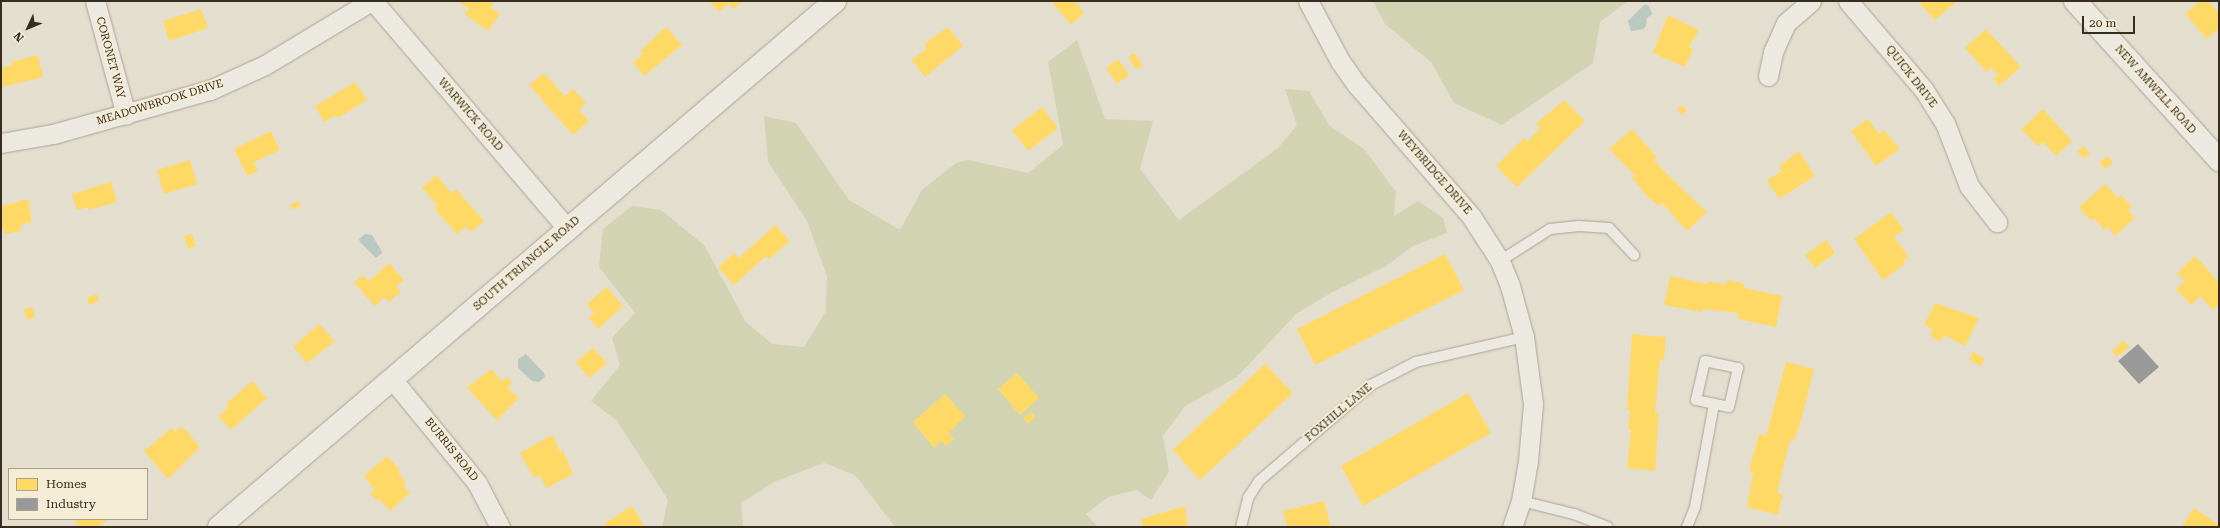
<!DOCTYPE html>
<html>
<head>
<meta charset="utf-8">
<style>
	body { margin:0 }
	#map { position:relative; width:2220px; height:528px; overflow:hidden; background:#e4decf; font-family:"Roboto Serif",serif }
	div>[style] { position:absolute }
	.green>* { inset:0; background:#d2d3b2 }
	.water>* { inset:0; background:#b9c9c0 }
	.homes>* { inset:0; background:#ffd966 }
	.industry>* { inset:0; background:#999 }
	.roads { filter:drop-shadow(0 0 1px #a9a397) drop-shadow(0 0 1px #a9a397) }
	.lane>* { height:10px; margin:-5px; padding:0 5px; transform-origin:5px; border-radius:5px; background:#ece9e0 }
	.street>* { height:19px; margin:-9.5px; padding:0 9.5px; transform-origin:9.5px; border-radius:9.5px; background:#ece9e0 }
	.secondary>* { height:22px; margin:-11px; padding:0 11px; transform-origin:11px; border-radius:11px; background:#ece9e0 }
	span { translate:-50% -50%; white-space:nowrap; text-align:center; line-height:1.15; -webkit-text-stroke:4px #f4ecd5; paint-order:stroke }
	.street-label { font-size:11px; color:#382c1f }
	.frame { position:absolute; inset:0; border:2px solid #382c1f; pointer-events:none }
	.legend { position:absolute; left:8px; top:468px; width:140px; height:52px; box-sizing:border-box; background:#f4ecd5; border:1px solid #a99f8c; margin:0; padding:5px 7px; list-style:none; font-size:12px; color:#382c1f }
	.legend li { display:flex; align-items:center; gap:8px; height:20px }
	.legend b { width:20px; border:1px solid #a99f8c }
	.north { position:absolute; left:8px; top:8px; width:40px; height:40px; -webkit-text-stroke:3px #f4ecd5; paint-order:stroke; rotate:226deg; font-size:11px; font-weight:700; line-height:16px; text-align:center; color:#382c1f }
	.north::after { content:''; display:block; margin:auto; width:14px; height:18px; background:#382c1f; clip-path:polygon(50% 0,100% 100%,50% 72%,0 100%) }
	.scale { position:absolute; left:2082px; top:16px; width:53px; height:18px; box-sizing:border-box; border:2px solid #382c1f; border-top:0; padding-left:5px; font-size:12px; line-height:14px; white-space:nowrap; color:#382c1f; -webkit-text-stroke:3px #f4ecd5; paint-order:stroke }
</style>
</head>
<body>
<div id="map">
	<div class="green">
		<div style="clip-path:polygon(1373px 1px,1628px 1px,1600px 22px,1593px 63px,1502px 125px,1454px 103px,1431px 62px,1385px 24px)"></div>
		<div style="clip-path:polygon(1077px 40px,1105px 119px,1153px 121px,1140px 169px,1179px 220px,1278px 148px,1297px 125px,1285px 89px,1309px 91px,1329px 125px,1365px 150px,1396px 192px,1394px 216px,1418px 201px,1443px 218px,1447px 233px,1411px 247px,1386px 266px,1331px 293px,1296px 314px,1237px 377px,1185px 406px,1163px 436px,1169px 472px,1151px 500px,1137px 490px,1108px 497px,1086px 514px,1098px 527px,895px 527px,855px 475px,824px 463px,776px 481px,741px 503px,743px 527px,662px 527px,668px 500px,617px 421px,591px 401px,620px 365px,612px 338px,635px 313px,599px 267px,603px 229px,632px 206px,661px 210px,704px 245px,746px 322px,772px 344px,804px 347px,826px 311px,827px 276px,807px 221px,768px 162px,764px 116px,796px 123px,849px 200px,900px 230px,922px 190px,956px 163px,968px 160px,1028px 173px,1063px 145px,1048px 62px)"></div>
	</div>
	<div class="water">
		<div style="clip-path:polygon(1645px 4px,1649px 6px,1652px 14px,1647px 18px,1646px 25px,1644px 29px,1631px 31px,1628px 21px)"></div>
		<div style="clip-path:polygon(365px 234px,372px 235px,381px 250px,382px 253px,376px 258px,360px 242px,359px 239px)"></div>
		<div style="clip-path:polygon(526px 354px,544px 373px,545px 377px,539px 382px,532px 381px,518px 368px,518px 359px)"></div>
	</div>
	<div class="homes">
		<div style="clip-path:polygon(458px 1px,495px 1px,490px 7px,500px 14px,488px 31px,464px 14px,469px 9px)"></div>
		<div style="clip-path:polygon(709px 1px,743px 1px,734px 9px,729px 3px,719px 12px)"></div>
		<div style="clip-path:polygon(1051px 1px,1075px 1px,1084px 13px,1071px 25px)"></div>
		<div style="clip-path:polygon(1923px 1px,1957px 1px,1935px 20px,1920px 4px)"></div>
		<div style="clip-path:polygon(2200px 1px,2208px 1px,2219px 13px,2219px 29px,2207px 39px,2185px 14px)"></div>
		<div style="clip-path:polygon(201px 9px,208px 28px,169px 41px,163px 21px)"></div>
		<div style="clip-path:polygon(1668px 15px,1699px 30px,1689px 47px,1693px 49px,1685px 67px,1653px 53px)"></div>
		<div style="clip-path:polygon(666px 27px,682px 45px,644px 76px,633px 63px,643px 54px,640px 51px)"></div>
		<div style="clip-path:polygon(948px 27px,963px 46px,925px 77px,912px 60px,927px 48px,924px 44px)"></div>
		<div style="clip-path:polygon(1986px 29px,2021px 67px,1999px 86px,1994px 79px,1998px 75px,1992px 67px,1987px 72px,1965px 48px)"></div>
		<div style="clip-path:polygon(1134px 53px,1143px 65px,1136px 70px,1128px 57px)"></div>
		<div style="clip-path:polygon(38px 55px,43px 77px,2px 87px,1px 68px,12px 65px,11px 62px)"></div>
		<div style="clip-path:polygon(1118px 59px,1129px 75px,1117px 84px,1106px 68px)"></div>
		<div style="clip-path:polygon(544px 73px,565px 96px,573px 89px,586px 103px,579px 110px,589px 121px,573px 135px,529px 85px)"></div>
		<div style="clip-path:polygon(355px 82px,367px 100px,338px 118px,336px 115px,324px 122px,315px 106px)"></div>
		<div style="clip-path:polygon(1564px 100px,1585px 121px,1517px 187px,1496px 166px,1524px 138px,1527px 142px,1541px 128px,1536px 124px)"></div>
		<div style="clip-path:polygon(1682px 105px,1687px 111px,1682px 115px,1677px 109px)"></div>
		<div style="clip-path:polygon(1042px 107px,1058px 128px,1028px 151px,1012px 130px)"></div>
		<div style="clip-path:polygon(2043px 109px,2072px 141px,2056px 156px,2043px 142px,2038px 146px,2021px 129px)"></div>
		<div style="clip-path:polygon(1868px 119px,1879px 134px,1884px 130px,1900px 149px,1876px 166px,1851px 131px)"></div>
		<div style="clip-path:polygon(1632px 129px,1657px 157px,1654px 160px,1667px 174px,1707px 212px,1687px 231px,1662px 203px,1658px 206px,1645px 194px,1632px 178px,1635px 176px,1609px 149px)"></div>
		<div style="clip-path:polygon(271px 131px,280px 150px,254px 162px,258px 171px,247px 176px,234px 149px)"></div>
		<div style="clip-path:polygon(2083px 146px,2090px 153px,2084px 159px,2077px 151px)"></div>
		<div style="clip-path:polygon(1799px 151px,1815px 176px,1779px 199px,1767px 180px,1782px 171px,1779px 166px)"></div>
		<div style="clip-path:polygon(2107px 156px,2113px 162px,2105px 169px,2099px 163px)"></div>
		<div style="clip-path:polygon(190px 160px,197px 184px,164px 194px,157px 170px)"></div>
		<div style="clip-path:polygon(436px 175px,451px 193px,456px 189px,484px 221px,471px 232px,466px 227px,457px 234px,434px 208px,437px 205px,422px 188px)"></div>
		<div style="clip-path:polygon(111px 182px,117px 202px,89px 210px,88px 207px,77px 210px,72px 194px)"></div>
		<div style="clip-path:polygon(2105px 184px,2118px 198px,2121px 195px,2132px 207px,2128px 210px,2135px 218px,2115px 236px,2108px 227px,2104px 230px,2094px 218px,2091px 221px,2079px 207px)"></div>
		<div style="clip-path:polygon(28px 199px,32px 222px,20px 225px,21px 231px,5px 234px,3px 227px,1px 228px,1px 206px)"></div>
		<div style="clip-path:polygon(299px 201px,301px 205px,292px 210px,290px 205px)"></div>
		<div style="clip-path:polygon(1891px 212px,1904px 230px,1894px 237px,1909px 257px,1903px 261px,1905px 264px,1883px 280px,1854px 239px)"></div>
		<div style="clip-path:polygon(775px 225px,790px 241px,769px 259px,766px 256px,734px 285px,718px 267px,734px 253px,739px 258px)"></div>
		<div style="clip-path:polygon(192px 234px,196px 246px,188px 249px,184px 236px)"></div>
		<div style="clip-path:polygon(1826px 240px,1835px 253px,1815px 268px,1805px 255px)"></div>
		<div style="clip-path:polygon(1445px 254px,1464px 290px,1315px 365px,1297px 329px)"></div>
		<div style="clip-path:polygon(2195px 256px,2219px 282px,2219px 305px,2213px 310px,2200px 296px,2191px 305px,2176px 289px,2185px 281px,2177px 273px)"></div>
		<div style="clip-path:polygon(389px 263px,404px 280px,396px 287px,401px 292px,389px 302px,384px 297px,375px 306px,354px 283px,363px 275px,369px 281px)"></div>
		<div style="clip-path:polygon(1670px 276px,1707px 284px,1708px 281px,1726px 285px,1727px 280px,1745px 284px,1744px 288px,1782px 296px,1776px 327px,1738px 319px,1739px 313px,1703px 309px,1702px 312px,1664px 305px)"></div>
		<div style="clip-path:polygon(607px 287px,623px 306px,598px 329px,589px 318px,594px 313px,587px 304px)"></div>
		<div style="clip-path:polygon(97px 294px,99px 301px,89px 305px,87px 298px)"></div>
		<div style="clip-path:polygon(1935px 303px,1979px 318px,1965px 346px,1944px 335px,1941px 342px,1930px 336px,1933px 329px,1924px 325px)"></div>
		<div style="clip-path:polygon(32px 307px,35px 317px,27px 320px,24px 309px)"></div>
		<div style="clip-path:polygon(319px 324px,335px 341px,307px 363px,293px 347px)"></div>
		<div style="clip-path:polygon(1632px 334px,1666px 337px,1664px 360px,1660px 359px,1655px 413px,1659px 413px,1655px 471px,1627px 468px,1631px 430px,1628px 429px,1630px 410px,1627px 410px)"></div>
		<div style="clip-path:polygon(2124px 340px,2129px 347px,2117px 357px,2112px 351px)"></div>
		<div style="clip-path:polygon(593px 348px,607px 363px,589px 378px,576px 362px)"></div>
		<div style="clip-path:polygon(1973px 352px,1985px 359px,1980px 366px,1969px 360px)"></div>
		<div style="clip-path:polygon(1786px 362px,1814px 369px,1800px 424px,1794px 441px,1790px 440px,1777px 493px,1783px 494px,1778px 515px,1747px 507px,1753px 472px,1749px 471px,1759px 434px,1766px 436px)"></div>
		<div style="clip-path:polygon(1265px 364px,1293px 393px,1200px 480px,1173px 450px)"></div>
		<div style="clip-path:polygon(491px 369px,502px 381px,507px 377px,512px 384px,507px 388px,519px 398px,497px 420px,467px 388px)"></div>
		<div style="clip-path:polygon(1017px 373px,1039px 398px,1020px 415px,998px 389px)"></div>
		<div style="clip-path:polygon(252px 381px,267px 398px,231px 430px,218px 416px,229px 407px,226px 404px)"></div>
		<div style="clip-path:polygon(1468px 393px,1491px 433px,1363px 506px,1341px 466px)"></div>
		<div style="clip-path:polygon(945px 394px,965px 416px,949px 433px,954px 439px,946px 446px,941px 441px,934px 448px,913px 422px)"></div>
		<div style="clip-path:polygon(1031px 412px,1036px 417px,1028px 424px,1023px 418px)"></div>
		<div style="clip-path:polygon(182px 426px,200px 447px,168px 479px,144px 451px,172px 428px,175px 432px)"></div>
		<div style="clip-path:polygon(550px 436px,553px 436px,560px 452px,563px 450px,573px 474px,547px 488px,539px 475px,534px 478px,520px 453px)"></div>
		<div style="clip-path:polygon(387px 456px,400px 470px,398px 472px,406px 482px,403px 485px,410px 493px,390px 511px,378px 498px,376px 500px,370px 494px,375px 490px,364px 476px)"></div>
		<div style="clip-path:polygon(1324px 501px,1331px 527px,1287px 527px,1283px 511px)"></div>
		<div style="clip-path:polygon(632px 506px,645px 527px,606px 527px,604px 524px)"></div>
		<div style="clip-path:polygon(1185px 506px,1188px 527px,1143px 527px,1141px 519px)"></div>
		<div style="clip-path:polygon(2194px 508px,2219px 525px,2219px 527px,2181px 527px)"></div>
		<div style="clip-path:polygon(76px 519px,109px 519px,97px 527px,80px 527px,74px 520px)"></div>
	</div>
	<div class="industry">
		<div style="clip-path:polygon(2138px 344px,2159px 367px,2139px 384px,2118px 361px)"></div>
	</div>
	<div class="roads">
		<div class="lane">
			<div style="left:1500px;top:261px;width:59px;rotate:-32.6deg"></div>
			<div style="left:1550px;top:229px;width:29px;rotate:-6deg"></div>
			<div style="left:1579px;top:226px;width:30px;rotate:4deg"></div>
			<div style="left:1609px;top:228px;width:37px;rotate:47deg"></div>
			<div style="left:1705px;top:361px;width:34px;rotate:12deg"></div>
			<div style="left:1738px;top:368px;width:40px;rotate:103deg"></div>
			<div style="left:1729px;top:407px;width:34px;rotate:-168deg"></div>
			<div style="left:1696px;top:400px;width:40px;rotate:-77deg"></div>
			<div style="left:1521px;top:501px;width:55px;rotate:13.8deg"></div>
			<div style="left:1574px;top:514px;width:36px;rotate:21deg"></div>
			<div style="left:1241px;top:527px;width:30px;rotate:-76deg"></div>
			<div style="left:1248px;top:498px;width:20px;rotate:-57deg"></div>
			<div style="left:1259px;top:481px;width:148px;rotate:-40.6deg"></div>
			<div style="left:1371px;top:385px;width:51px;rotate:-27.1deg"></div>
			<div style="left:1416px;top:362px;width:111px;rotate:-13deg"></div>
			<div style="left:1687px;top:527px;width:22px;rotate:-68deg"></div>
			<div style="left:1695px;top:507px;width:105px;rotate:-79.5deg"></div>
		</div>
		<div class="street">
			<div style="left:95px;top:1px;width:118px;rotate:74.8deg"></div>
			<div style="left:373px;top:1px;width:300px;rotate:49.5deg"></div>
			<div style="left:1308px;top:1px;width:68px;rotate:61.9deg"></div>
			<div style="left:1340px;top:61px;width:29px;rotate:55deg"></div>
			<div style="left:1357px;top:85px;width:174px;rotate:49deg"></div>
			<div style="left:1471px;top:216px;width:54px;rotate:57.2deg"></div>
			<div style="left:1500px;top:261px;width:27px;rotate:68deg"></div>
			<div style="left:1510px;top:286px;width:53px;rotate:74.6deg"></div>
			<div style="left:1524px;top:337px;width:68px;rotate:82.3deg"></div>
			<div style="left:1533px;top:404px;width:57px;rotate:95deg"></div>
			<div style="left:1528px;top:461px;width:41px;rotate:99.9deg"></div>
			<div style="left:1521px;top:501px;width:28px;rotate:109deg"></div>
			<div style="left:1848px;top:1px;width:117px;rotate:49.5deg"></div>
			<div style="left:1924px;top:90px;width:39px;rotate:58deg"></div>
			<div style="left:1945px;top:123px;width:67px;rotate:69.1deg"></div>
			<div style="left:1969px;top:186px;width:46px;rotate:52.1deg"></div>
			<div style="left:1768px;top:76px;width:25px;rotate:-78deg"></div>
			<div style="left:1773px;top:52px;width:32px;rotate:-66deg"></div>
			<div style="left:1786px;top:23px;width:33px;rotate:-41deg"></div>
			<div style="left:1px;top:143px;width:53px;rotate:-9.8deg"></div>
			<div style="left:53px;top:134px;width:163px;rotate:-15.7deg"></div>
			<div style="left:210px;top:90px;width:60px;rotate:-24.4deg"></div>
			<div style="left:265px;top:65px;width:124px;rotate:-31.1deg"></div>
			<div style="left:392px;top:379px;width:134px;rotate:50.7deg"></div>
			<div style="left:477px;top:483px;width:50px;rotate:62.4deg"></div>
		</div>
		<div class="secondary">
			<div style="left:2075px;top:1px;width:215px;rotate:47.8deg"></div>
			<div style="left:219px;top:527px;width:810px;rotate:-40.49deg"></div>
		</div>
	</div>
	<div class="street-label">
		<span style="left:110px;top:58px;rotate:75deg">CORONET WAY</span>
		<span style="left:1911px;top:77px;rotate:52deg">QUICK DRIVE</span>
		<span style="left:2155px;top:90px;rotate:48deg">NEW AMWELL ROAD</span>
		<span style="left:160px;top:103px;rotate:-17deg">MEADOWBROOK DRIVE</span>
		<span style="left:470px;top:115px;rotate:49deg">WARWICK ROAD</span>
		<span style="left:1434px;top:173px;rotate:49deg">WEYBRIDGE DRIVE</span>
		<span style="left:527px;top:264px;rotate:-41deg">SOUTH TRIANGLE ROAD</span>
		<span style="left:1339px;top:413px;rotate:-40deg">FOXHILL LANE</span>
		<span style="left:451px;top:450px;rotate:51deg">BURRIS ROAD</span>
	</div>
	<div class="frame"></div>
	<ul class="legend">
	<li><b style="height:11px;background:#ffd966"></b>Homes</li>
	<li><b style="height:11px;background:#999"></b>Industry</li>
	</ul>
	<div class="north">N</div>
	<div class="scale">20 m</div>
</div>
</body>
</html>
